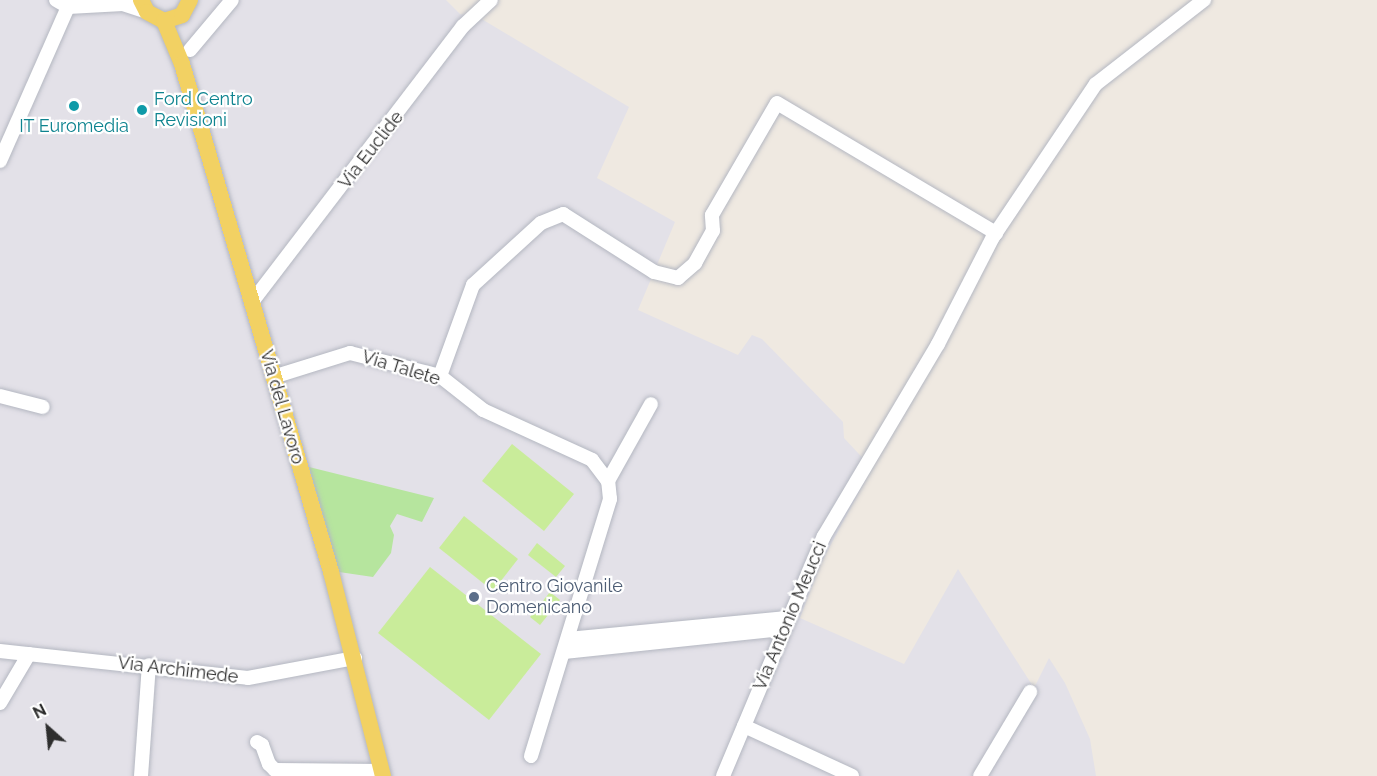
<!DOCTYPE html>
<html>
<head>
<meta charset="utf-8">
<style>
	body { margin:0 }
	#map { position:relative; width:1377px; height:776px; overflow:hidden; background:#efe9e1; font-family:Raleway,sans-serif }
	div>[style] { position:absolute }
	.industrial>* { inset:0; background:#e3e1e8 }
	.green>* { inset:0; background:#b6e59e }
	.pitch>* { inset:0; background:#c9ec9a }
	.roads { filter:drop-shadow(0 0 2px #b4b7c1) drop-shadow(0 0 2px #b4b7c1) }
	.minor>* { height:14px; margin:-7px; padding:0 7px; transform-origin:7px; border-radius:7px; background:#fff }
	.major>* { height:16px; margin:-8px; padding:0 8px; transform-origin:8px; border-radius:8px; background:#f2d163 }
	.dots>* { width:16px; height:16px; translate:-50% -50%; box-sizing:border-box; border:3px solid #fff; border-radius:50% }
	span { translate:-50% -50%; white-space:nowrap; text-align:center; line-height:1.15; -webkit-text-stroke:4.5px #fff; paint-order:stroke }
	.culture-label { font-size:18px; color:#0d838f }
	.left { translate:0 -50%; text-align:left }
	.street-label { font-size:18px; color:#2e2e2e }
	.service-label { font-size:18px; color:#4e5e75 }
	.north { position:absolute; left:18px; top:698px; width:60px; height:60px; -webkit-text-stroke:4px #fff; paint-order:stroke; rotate:333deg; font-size:16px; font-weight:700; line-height:24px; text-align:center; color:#2e2e2e }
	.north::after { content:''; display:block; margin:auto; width:21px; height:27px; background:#2e2e2e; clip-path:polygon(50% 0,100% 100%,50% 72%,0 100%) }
</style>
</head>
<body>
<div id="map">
	<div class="industrial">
		<div style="clip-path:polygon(0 0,446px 0,460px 14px,480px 18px,629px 107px,597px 178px,675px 222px,638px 310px,738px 355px,752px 335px,762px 339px,843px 422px,844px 438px,872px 468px,821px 563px,800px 618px,904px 664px,958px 569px,1034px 688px,1049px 658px,1065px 683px,1090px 739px,1096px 776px,0 776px)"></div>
	</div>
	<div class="green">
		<div style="clip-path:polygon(309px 467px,434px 498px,422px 522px,397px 514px,390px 526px,394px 535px,391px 553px,373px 577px,339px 572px)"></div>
	</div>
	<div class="pitch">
		<div style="clip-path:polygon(512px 444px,574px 494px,544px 531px,482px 481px)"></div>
		<div style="clip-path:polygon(464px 516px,518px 559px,493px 591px,439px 548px)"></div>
		<div style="clip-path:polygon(537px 543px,565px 566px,556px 577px,528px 555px)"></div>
		<div style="clip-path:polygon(430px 567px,541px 654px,489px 720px,378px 633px)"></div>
		<div style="clip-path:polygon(550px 592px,560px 600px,540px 625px,530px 617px)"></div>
	</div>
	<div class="roads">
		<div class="minor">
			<div style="left:56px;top:0;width:14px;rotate:30deg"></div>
			<div style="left:68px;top:7px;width:55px;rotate:-3.1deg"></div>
			<div style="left:123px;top:4px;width:25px;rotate:18deg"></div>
			<div style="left:190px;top:50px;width:65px;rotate:-50deg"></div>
			<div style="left:0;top:161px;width:168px;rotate:-66.2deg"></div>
			<div style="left:252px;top:302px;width:347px;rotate:-52.6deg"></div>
			<div style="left:463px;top:26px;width:38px;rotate:-43deg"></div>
			<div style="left:440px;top:376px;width:97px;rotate:-70.1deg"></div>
			<div style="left:473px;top:285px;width:92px;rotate:-42.4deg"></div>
			<div style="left:541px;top:223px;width:24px;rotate:-22deg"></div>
			<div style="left:563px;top:214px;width:108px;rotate:32.5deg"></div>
			<div style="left:654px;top:272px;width:25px;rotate:14deg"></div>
			<div style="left:678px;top:278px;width:23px;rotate:-41deg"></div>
			<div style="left:695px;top:263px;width:37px;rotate:-61deg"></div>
			<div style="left:713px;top:231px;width:16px;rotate:-94deg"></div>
			<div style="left:712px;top:215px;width:129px;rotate:-59.9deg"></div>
			<div style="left:777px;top:103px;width:255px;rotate:30.7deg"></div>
			<div style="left:273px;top:377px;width:81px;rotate:-17.3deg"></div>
			<div style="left:350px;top:353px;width:93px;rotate:14.3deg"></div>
			<div style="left:440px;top:376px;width:55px;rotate:38.3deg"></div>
			<div style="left:483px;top:410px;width:120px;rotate:24.6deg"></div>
			<div style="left:592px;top:460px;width:26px;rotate:53deg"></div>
			<div style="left:0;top:396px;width:44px;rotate:14.3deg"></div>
			<div style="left:568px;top:639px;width:220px;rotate:-5.5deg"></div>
			<div style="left:0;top:651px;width:249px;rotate:6.2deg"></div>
			<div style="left:248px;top:678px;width:109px;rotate:-10.6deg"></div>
			<div style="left:564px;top:652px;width:219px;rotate:-6deg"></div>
			<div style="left:0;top:703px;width:57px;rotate:-59.4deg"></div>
			<div style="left:744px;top:726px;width:119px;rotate:24.8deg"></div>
			<div style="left:257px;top:742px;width:6px;rotate:31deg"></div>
			<div style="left:262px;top:745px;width:20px;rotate:70deg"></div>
			<div style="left:269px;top:764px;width:8px;rotate:45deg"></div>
			<div style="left:275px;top:770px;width:107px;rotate:0.5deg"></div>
			<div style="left:531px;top:756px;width:269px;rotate:-72.9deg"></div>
			<div style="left:610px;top:499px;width:18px;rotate:-96deg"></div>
			<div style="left:608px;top:481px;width:88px;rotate:-60.8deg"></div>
			<div style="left:141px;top:776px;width:111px;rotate:-85.9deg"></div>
			<div style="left:723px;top:776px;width:260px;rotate:-67.2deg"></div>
			<div style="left:824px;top:536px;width:223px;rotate:-59.3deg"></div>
			<div style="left:938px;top:344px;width:120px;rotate:-62.8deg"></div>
			<div style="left:993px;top:237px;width:184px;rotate:-56.1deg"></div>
			<div style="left:1096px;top:84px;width:137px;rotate:-37.9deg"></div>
			<div style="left:980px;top:776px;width:98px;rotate:-59.2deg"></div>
		</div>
		<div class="major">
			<div style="left:141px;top:0;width:13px;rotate:63deg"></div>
			<div style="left:147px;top:12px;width:19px;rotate:28deg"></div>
			<div style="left:164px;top:21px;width:19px;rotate:-18deg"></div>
			<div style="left:182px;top:15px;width:17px;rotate:-62deg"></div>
			<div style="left:164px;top:21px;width:47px;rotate:67.3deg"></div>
			<div style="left:182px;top:64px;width:529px;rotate:73.65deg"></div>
			<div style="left:331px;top:572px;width:211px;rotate:75.7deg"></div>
		</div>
	</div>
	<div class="dots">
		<div style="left:74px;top:106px;background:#0f9aa8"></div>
		<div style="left:142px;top:110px;background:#0f9aa8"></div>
		<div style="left:474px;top:597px;background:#5c6f8a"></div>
	</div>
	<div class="culture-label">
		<span class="left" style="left:154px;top:110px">Ford Centro<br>Revisioni</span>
		<span style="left:74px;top:126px">IT Euromedia</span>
	</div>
	<div class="street-label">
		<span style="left:371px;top:150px;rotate:-52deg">Via Euclide</span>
		<span style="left:401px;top:368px;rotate:17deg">Via Talete</span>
		<span style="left:282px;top:407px;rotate:74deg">Via del Lavoro</span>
		<span style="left:790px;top:616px;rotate:-67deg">Via Antonio Meucci</span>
		<span style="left:178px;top:670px;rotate:7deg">Via Archimede</span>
	</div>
	<div class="service-label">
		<span class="left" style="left:486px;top:597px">Centro Giovanile<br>Domenicano</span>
	</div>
	<div class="north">N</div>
</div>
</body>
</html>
